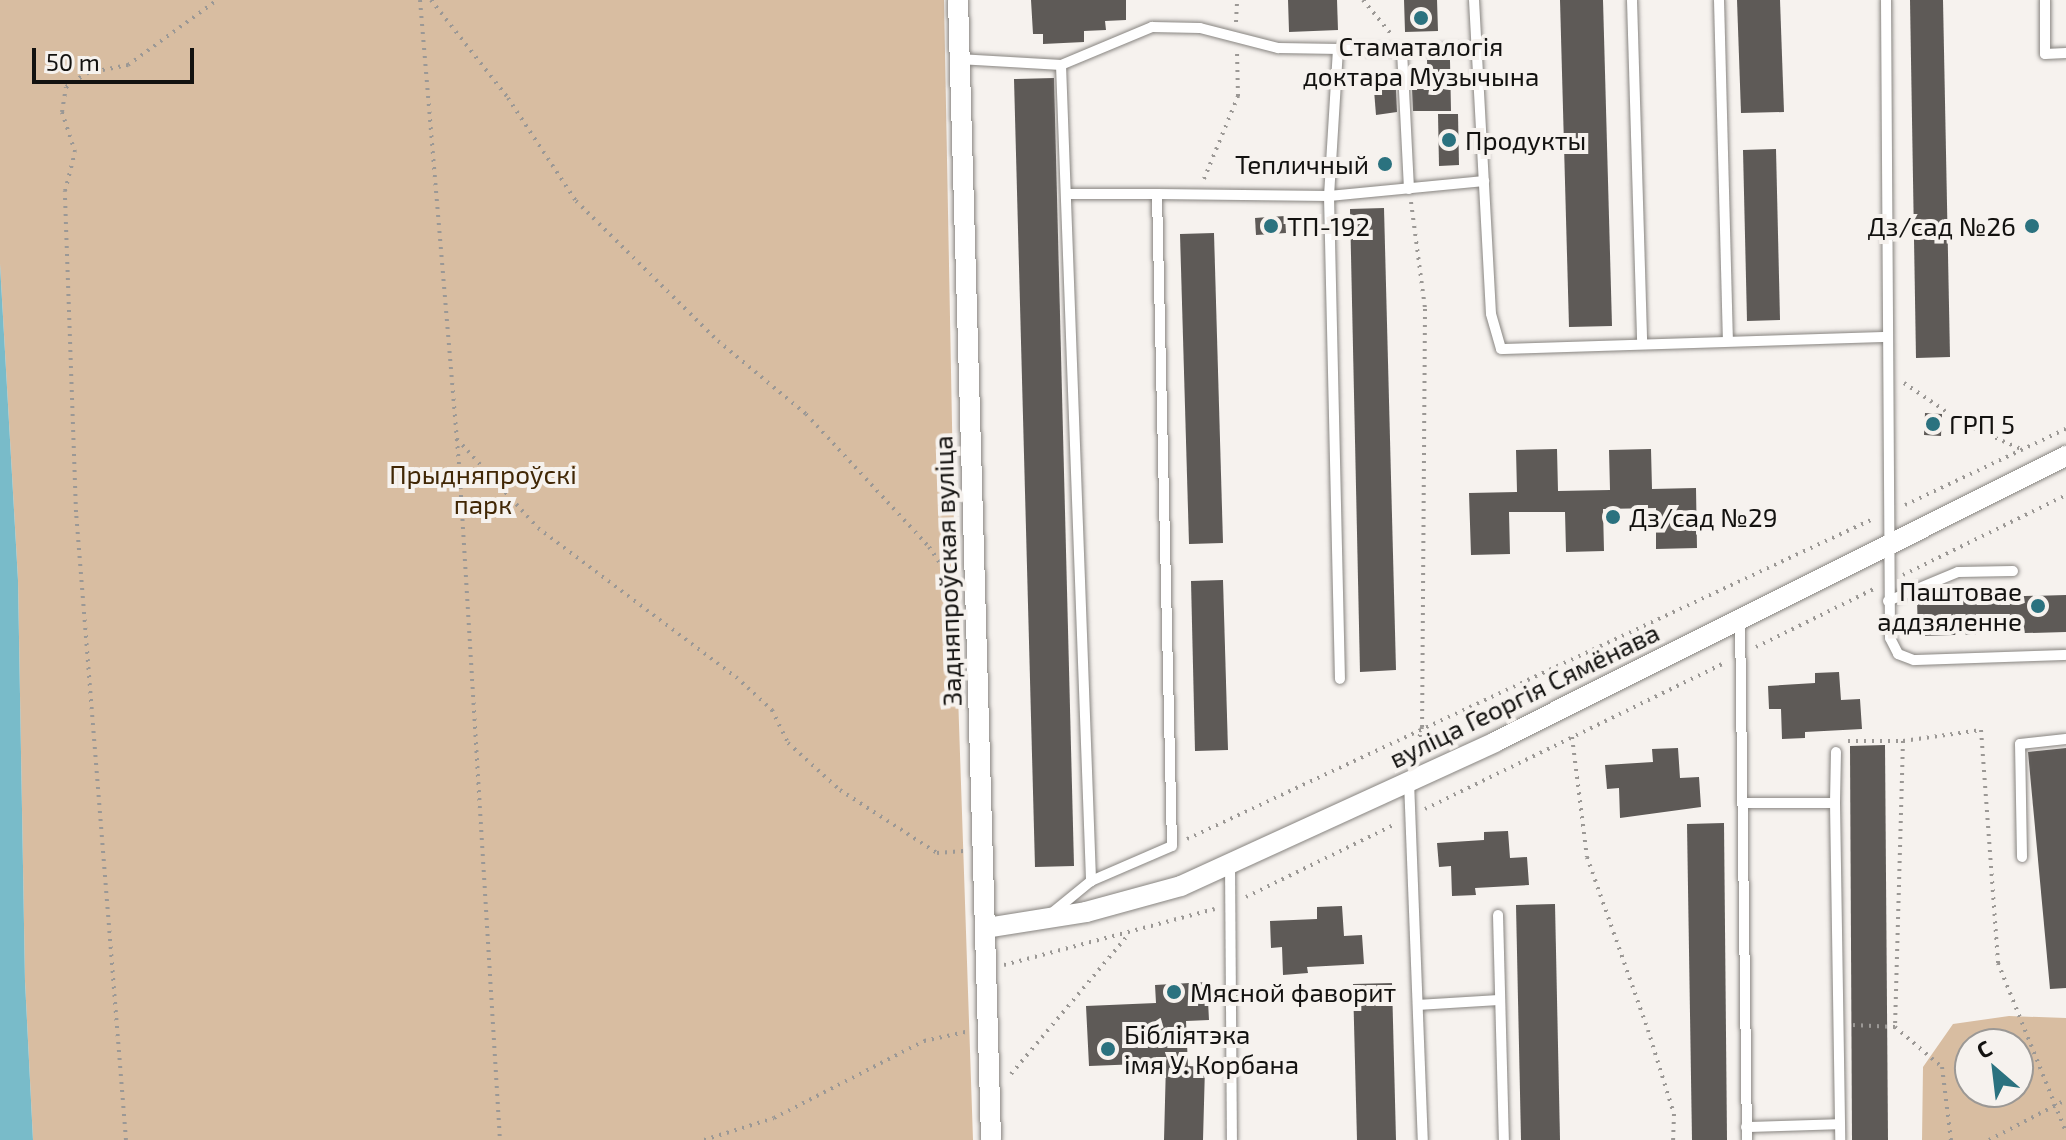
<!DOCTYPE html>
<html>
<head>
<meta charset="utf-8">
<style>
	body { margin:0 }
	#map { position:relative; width:2066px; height:1140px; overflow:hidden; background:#f6f2ee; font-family:"Exo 2",sans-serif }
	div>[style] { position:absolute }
	.green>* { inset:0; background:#d8bda1 }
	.water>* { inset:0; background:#79bbc9 }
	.building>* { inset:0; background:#5e5a57 }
	.path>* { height:4px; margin-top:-2px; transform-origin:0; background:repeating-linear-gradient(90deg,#9b9895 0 2px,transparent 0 8px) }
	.roads { filter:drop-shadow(0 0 2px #878480) drop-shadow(0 0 2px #878480) }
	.lane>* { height:10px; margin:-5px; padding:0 5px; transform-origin:5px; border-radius:5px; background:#fff }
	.street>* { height:20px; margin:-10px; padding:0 10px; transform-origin:10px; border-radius:10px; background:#fff }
	.dots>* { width:22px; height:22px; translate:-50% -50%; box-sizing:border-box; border:4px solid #f6f2ee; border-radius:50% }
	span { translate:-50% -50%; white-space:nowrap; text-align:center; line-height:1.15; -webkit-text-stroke:8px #f6f2ee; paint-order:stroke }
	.poi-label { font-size:26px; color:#131210 }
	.left { translate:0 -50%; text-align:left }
	.right { translate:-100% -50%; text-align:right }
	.park-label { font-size:26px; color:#412705 }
	.street-label { font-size:26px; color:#131210 }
	.north { position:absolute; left:1954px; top:1028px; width:80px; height:80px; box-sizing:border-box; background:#f6f2ee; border:2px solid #9b9895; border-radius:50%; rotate:332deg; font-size:22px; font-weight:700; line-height:32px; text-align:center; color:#131210 }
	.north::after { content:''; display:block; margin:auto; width:28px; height:36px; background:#2b727f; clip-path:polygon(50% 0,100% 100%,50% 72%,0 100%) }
	.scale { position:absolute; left:32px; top:48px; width:162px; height:36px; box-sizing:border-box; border:4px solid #131210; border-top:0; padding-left:10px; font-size:24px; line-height:28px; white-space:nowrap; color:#131210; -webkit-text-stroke:6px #f6f2ee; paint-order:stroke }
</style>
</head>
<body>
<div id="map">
	<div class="green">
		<div style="clip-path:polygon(0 0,944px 0,956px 635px,973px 1140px,33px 1140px,25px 981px,18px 580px,0 264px)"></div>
		<div style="clip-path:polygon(evenodd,2009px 1016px,2066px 1018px,2066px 1140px,1922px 1140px,1923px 1067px,1953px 1024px,2009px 1016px,1970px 1044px,2018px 1044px,2018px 1092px,1970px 1092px,1970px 1044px)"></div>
	</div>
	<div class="water">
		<div style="clip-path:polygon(0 264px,18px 580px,25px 981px,33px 1140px,0 1140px)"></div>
	</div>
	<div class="building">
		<div style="clip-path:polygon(1031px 0,1126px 0,1126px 20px,1105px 21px,1106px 30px,1084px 31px,1084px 42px,1043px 44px,1043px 34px,1033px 34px)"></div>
		<div style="clip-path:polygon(1288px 0,1337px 0,1338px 30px,1289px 32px)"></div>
		<div style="clip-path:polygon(1404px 0,1437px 0,1438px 31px,1405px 32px)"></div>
		<div style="clip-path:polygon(1560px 0,1603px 0,1612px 326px,1569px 327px)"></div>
		<div style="clip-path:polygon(1737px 0,1780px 0,1784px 112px,1741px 113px)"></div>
		<div style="clip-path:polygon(1910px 0,1943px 0,1950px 357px,1916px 358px)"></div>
		<div style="clip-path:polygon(1427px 60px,1450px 60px,1451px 111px,1413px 111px,1412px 89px,1428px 89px)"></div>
		<div style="clip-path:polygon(1054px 78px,1074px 866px,1035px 867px,1014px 79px)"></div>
		<div style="clip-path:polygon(1374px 90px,1396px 90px,1397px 112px,1376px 115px)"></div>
		<div style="clip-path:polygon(1438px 114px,1458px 114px,1459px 165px,1439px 166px)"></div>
		<div style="clip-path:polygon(1776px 149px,1780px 320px,1747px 321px,1743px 150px)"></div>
		<div style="clip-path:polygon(1384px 208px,1396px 670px,1360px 672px,1350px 209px)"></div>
		<div style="clip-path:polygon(1285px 216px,1286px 233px,1256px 235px,1255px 218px)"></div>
		<div style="clip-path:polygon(1214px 233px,1223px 543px,1189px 544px,1180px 234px)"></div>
		<div style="clip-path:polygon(1925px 413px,1942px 414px,1941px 436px,1924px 435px)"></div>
		<div style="clip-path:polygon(1557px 449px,1558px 491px,1610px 490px,1609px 450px,1651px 449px,1652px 489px,1696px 488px,1697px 548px,1656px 549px,1656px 508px,1603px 509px,1604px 551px,1566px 552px,1565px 512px,1509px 512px,1510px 554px,1471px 555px,1469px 493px,1517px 492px,1516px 450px)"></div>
		<div style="clip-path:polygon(1223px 580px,1228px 750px,1195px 751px,1191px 581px)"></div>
		<div style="clip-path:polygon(2066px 595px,2066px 632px,1918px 636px,1917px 599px)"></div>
		<div style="clip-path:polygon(1839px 672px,1841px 700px,1860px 699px,1862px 729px,1805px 732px,1805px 738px,1782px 739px,1781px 709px,1769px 709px,1768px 686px,1815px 683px,1815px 673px)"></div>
		<div style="clip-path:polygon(1885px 745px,1888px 1140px,1852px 1140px,1850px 746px)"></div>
		<div style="clip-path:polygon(1678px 748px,1680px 778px,1699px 777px,1701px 807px,1620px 818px,1619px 788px,1607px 789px,1605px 765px,1653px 762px,1652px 749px)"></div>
		<div style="clip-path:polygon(2066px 748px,2066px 988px,2050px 989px,2028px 752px)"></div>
		<div style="clip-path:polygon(1724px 823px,1727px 1140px,1692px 1140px,1687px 824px)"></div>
		<div style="clip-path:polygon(1508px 831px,1510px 858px,1527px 857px,1529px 885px,1475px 888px,1476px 895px,1452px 896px,1451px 866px,1439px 867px,1437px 843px,1484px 840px,1484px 832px)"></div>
		<div style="clip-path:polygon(1555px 904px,1560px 1140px,1521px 1140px,1516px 905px)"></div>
		<div style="clip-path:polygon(1342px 906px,1344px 936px,1362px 935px,1364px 964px,1307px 967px,1308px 973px,1283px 975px,1282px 947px,1271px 948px,1270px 921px,1317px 919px,1317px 907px)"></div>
		<div style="clip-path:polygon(1207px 982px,1209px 1020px,1186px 1021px,1188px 1066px,1205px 1067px,1203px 1140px,1164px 1140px,1166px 1063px,1089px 1066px,1086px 1006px,1156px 1003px,1155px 985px)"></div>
		<div style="clip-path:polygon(1392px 983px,1396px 1140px,1357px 1140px,1353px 984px)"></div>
	</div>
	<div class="path">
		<div style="left:420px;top:0;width:481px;rotate:85.2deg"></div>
		<div style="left:460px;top:479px;width:662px;rotate:86.54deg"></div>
		<div style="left:431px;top:0;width:125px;rotate:51.8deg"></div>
		<div style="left:508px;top:98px;width:123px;rotate:56.6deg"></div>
		<div style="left:576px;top:201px;width:199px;rotate:44.6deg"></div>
		<div style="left:718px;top:341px;width:114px;rotate:39.7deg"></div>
		<div style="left:806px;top:414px;width:181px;rotate:47.2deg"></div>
		<div style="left:929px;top:547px;width:42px;rotate:55.6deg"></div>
		<div style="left:1363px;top:0;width:45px;rotate:50.4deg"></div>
		<div style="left:1236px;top:22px;width:21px;rotate:-87deg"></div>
		<div style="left:1204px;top:179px;width:90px;rotate:-67.7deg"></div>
		<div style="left:1238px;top:96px;width:45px;rotate:-91.3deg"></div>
		<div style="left:1411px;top:202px;width:108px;rotate:82.5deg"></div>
		<div style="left:1425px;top:309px;width:418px;rotate:90.4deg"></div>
		<div style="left:1422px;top:727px;width:30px;rotate:104deg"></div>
		<div style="left:1904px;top:383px;width:75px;rotate:34.1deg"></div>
		<div style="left:1966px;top:425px;width:60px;rotate:23.6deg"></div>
		<div style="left:457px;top:439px;width:120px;rotate:47.7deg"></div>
		<div style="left:538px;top:528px;width:248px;rotate:37deg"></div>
		<div style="left:736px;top:677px;width:49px;rotate:42.5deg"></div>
		<div style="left:772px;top:710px;width:37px;rotate:64deg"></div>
		<div style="left:788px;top:743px;width:70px;rotate:42.1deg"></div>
		<div style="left:840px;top:790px;width:116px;rotate:33deg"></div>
		<div style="left:937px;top:853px;width:27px;rotate:-4deg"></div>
		<div style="left:1905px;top:505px;width:178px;rotate:-25.3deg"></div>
		<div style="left:1903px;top:575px;width:182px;rotate:-26.1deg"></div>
		<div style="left:1756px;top:647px;width:131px;rotate:-26.2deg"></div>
		<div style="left:1572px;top:737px;width:121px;rotate:82.9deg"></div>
		<div style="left:1587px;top:857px;width:183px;rotate:70.6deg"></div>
		<div style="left:1648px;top:1030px;width:88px;rotate:72.8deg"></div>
		<div style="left:1674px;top:1114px;width:26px;rotate:92deg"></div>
		<div style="left:1848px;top:741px;width:55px"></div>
		<div style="left:1903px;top:741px;width:286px;rotate:91.6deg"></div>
		<div style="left:1903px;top:741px;width:79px;rotate:-8deg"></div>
		<div style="left:1981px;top:730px;width:234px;rotate:85.8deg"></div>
		<div style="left:1998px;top:963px;width:182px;rotate:68.1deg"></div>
		<div style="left:1425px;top:809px;width:335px;rotate:-26deg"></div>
		<div style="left:1187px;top:839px;width:759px;rotate:-25.01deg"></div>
		<div style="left:1246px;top:897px;width:167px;rotate:-26deg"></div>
		<div style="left:1004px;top:965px;width:218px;rotate:-14.9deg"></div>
		<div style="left:1853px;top:1025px;width:42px;rotate:2.7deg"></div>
		<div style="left:1895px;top:1027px;width:62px;rotate:40.4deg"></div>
		<div style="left:1942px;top:1067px;width:74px;rotate:83deg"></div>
		<div style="left:1011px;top:1074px;width:183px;rotate:-49.9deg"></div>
		<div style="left:126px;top:1140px;width:630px;rotate:-94.55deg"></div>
		<div style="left:76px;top:512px;width:321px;rotate:-92deg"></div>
		<div style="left:65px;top:191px;width:40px;rotate:-75.6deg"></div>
		<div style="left:75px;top:152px;width:42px;rotate:-108deg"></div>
		<div style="left:62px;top:112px;width:25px;rotate:-81deg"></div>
		<div style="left:66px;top:87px;width:25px;rotate:-34deg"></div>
		<div style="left:87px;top:73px;width:42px;rotate:-11deg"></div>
		<div style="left:128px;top:65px;width:110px;rotate:-36.1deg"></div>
		<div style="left:704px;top:1140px;width:73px;rotate:-17.4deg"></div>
		<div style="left:774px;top:1118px;width:169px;rotate:-27.2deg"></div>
		<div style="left:924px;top:1041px;width:47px;rotate:-12.3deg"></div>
		<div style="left:1989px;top:1140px;width:87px;rotate:-27.5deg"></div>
	</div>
	<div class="roads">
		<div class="lane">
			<div style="left:1474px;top:0;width:314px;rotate:86.9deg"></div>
			<div style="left:1491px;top:314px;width:36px;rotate:74deg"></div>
			<div style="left:1501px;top:349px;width:385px;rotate:-1.8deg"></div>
			<div style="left:1632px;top:0;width:343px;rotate:88.3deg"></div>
			<div style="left:1719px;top:0;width:340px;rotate:88.5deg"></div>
			<div style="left:1886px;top:0;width:638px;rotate:89.64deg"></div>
			<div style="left:1890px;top:638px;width:18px;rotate:63deg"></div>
			<div style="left:1898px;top:654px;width:17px;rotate:21deg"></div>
			<div style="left:1914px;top:660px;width:152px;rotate:-1.9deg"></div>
			<div style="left:2045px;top:0;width:54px;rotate:90deg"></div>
			<div style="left:2045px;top:54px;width:21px;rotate:-3deg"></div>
			<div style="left:1338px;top:49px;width:147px;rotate:93.5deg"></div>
			<div style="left:1329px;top:196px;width:483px;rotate:88.7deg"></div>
			<div style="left:959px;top:59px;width:102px;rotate:3.4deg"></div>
			<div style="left:1061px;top:65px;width:817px;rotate:87.89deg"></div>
			<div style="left:1091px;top:881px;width:50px;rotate:140.6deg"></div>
			<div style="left:1061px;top:65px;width:99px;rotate:-22.7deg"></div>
			<div style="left:1152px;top:27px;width:48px;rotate:1.2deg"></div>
			<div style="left:1200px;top:28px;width:81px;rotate:14.4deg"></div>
			<div style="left:1278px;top:48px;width:124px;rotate:0.9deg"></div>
			<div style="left:1409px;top:189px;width:139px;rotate:-92.9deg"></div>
			<div style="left:1402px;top:50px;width:78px;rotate:-0.7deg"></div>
			<div style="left:1066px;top:194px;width:91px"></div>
			<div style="left:1888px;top:601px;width:76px;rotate:-22.5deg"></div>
			<div style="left:1958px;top:572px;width:55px;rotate:-1deg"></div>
			<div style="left:1740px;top:619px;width:521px;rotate:89.23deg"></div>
			<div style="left:1409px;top:781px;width:359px;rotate:87.8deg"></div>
			<div style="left:1742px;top:803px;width:93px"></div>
			<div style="left:1835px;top:803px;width:337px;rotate:89.1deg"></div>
			<div style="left:1835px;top:803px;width:51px;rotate:-88.9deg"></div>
			<div style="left:2022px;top:857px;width:113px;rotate:-91deg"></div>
			<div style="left:2020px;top:744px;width:46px;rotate:-6.2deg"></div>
			<div style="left:1230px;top:863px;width:277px;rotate:89.6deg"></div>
			<div style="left:1091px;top:881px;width:88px;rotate:-23.4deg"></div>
			<div style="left:1172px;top:846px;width:652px;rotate:-91.32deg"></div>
			<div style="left:1157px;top:194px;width:172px;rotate:0.7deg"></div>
			<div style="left:1329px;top:196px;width:156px;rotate:-5.5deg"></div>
			<div style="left:1498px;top:915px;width:225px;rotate:88.5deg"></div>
			<div style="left:1418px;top:1005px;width:80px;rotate:-3.6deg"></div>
			<div style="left:1746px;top:1127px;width:94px;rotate:-1.8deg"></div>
		</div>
		<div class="street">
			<div style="left:958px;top:0;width:1140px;rotate:88.34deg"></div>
			<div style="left:986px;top:928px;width:101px;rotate:-9.1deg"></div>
			<div style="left:1086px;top:912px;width:98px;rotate:-15.3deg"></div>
			<div style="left:1181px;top:886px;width:345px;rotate:-24.6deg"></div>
			<div style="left:1495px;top:742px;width:639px;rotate:-26.61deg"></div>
		</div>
	</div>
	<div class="dots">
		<div style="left:1421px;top:18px;background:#2b727f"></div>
		<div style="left:1449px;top:140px;background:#2b727f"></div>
		<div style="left:1385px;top:164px;background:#2b727f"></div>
		<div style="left:1271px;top:226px;background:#2b727f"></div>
		<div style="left:2032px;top:226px;background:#2b727f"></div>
		<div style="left:1933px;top:424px;background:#2b727f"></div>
		<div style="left:1613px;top:517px;background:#2b727f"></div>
		<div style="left:2038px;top:606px;background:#2b727f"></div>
		<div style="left:1174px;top:992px;background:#2b727f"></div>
		<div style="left:1108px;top:1049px;background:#2b727f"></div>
	</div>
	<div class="poi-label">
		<span style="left:1421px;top:61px">Стаматалогія<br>доктара Музычына</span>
		<span class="left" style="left:1465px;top:140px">Продукты</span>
		<span class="right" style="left:1369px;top:164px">Тепличный</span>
		<span class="left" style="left:1287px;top:226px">ТП-192</span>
		<span class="right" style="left:2016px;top:226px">Дз/сад №26</span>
		<span class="left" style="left:1949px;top:424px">ГРП 5</span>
		<span class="left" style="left:1629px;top:517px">Дз/сад №29</span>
		<span class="right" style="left:2022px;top:606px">Паштовае<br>аддзяленне</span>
		<span class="left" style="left:1190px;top:992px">Мясной фаворит</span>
		<span class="left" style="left:1124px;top:1049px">Бібліятэка<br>імя У. Корбана</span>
	</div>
	<div class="park-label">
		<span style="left:483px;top:489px">Прыдняпроўскі<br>парк</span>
	</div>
	<div class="street-label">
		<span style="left:947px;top:571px;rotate:-92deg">Задняпроўская вуліца</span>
		<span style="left:1524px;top:695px;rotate:-26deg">вуліца Георгія Сямёнава</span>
	</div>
	<div class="north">С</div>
	<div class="scale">50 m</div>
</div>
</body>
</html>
